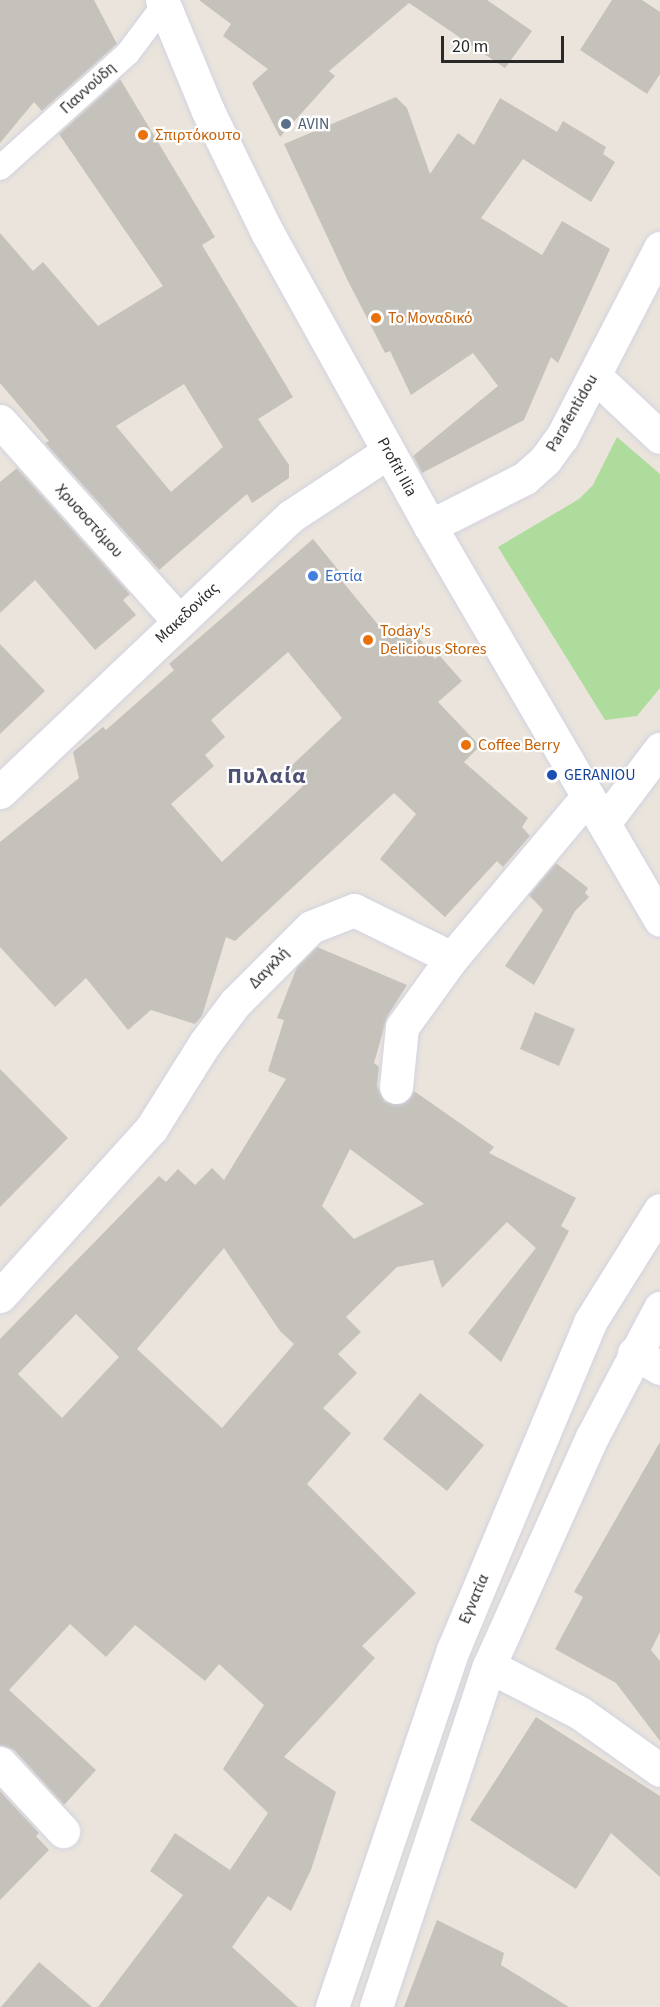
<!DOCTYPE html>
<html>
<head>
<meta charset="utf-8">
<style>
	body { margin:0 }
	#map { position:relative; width:660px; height:2007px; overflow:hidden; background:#eae4dc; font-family:"Source Sans 3",sans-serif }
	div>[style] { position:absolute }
	.green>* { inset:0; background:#aedc9c }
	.building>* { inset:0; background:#c5c1bb }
	.roads { filter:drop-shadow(0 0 2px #d1d3e0) drop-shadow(0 0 2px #d1d3e0) }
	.lane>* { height:24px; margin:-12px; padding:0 12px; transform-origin:12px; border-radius:12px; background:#fff }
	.street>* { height:33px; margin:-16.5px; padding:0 16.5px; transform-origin:16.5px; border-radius:16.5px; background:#fff }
	.secondary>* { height:33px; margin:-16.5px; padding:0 16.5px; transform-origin:16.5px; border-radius:16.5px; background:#fff }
	.dots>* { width:16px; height:16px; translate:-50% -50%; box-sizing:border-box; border:3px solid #fff; border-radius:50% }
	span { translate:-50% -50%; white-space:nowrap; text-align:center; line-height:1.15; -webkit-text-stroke:4.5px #fff; paint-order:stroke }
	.street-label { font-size:16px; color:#292929 }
	.service-label { font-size:16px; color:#4e5e75 }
	.left { translate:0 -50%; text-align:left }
	.food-label { font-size:16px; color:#c56008 }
	.shop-label { font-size:16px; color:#366cbe }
	.transit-label { font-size:16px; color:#164399 }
	.district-label { font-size:22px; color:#4d5275; font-weight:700; letter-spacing:1.5px }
	.scale { position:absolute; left:441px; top:36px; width:123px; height:27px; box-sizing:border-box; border:3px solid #292929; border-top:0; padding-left:8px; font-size:18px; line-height:21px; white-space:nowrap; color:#292929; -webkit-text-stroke:4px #fff; paint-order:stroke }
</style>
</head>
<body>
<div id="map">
	<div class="green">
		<div style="clip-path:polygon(617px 437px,660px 474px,660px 688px,637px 716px,605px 720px,498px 547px,579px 499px,593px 485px)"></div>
	</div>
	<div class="building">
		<div style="clip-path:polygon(0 0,94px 0,117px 44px,42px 111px,34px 102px,0 143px)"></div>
		<div style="clip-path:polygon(199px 0,487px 0,532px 31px,505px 68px,409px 3px,329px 71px,335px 76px,280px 137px,252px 83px,268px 69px,223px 36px,231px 24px)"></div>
		<div style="clip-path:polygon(612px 0,642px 0,660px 12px,660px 74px,647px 94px,580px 50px)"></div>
		<div style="clip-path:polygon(evenodd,120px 79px,215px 237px,202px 245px,293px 397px,258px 419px,289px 465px,289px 478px,252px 503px,247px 494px,159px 570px,45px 443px,49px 441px,0 383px,0 233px,33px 271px,43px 262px,98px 326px,163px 286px,59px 134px,120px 79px,184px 384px,223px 447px,171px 492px,116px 426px,184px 384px)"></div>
		<div style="clip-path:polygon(396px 97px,407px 108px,430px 174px,458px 133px,474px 145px,500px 98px,557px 132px,563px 121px,606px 147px,603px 154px,615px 162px,591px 202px,523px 159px,481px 218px,542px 255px,562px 221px,610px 249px,558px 363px,551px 357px,524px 420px,422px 473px,413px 456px,498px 386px,473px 353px,411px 395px,390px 351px,385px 353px,347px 279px,284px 144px)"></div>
		<div style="clip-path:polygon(17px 468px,130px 594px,123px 600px,136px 615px,95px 650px,35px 580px,0 613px,0 482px)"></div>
		<div style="clip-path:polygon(evenodd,313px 539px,340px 572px,337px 575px,389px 638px,408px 624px,435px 659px,439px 655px,462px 681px,438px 702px,480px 746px,464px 762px,528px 818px,522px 827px,530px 836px,503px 867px,497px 861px,445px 917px,380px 859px,416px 814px,394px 793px,235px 941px,226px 937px,202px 1016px,195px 1024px,151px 1010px,128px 1030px,86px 978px,55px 1007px,0 947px,0 842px,79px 778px,73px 752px,103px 727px,106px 730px,174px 670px,169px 664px,313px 539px,288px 652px,342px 718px,288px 769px,303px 786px,222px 862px,171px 804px,214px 766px,205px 755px,225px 737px,211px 720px,288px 652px)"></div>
		<div style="clip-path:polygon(0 644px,45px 691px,0 734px)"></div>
		<div style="clip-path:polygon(556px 863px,588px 888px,585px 893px,589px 897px,575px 911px,534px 985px,505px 966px,543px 910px,529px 895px)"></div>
		<div style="clip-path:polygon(evenodd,317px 947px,407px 985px,387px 1017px,374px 1063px,379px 1067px,377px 1086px,385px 1102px,403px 1104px,414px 1091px,494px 1147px,489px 1153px,576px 1198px,561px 1226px,569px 1231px,501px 1362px,468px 1333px,536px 1248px,507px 1222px,442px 1288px,433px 1260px,397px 1267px,346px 1317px,361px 1332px,338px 1354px,357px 1373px,323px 1408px,351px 1433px,307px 1484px,416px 1593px,362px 1646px,375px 1658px,284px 1757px,336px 1792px,311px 1870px,291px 1911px,268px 1896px,232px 1947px,298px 2007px,98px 2007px,183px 1895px,150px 1871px,175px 1833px,230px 1870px,268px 1813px,223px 1769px,264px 1705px,219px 1664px,205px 1681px,135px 1625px,106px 1657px,70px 1624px,9px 1690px,96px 1770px,64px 1805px,14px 1750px,0 1745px,0 1339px,159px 1176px,166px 1182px,178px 1169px,195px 1185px,212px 1168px,224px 1180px,286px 1079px,268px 1071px,284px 1020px,277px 1018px,297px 967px,317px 947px,350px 1149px,424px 1204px,354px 1239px,322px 1206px,350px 1149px,317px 947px,224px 1248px,280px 1331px,294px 1344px,222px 1428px,137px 1349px,224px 1248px,317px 947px,76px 1314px,119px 1357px,62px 1418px,18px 1374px,76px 1314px)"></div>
		<div style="clip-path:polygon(535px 1012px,575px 1029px,559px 1066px,520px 1049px)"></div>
		<div style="clip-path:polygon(0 1069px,68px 1138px,0 1207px)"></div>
		<div style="clip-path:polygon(420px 1393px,484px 1445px,447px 1491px,383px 1439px)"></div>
		<div style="clip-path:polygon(660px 1442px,660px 1632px,651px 1650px,660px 1661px,660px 1741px,616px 1683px,555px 1649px,583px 1597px,574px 1592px)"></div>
		<div style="clip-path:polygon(536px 1717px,660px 1796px,660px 1877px,611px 1833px,576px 1889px,470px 1820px)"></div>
		<div style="clip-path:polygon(0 1791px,39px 1833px,36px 1836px,49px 1850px,0 1900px)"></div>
		<div style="clip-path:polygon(437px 1920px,504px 1953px,501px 1965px,569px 2007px,404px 2007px)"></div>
		<div style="clip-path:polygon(39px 1962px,92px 2007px,1px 2007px)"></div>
	</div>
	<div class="roads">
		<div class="lane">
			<div style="left:0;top:168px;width:172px;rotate:-41.9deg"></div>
			<div style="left:128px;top:53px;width:60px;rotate:-53.1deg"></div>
		</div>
		<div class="street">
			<div style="left:595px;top:376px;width:89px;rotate:43.2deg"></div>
			<div style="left:0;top:421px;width:268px;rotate:48.2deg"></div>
			<div style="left:430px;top:526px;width:106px;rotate:-26.8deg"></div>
			<div style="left:525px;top:478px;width:27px;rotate:-42deg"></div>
			<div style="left:545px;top:460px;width:29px;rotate:-54deg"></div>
			<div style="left:562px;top:437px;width:213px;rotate:-62.6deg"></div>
			<div style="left:0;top:792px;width:401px;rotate:-43.5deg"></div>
			<div style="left:291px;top:516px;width:116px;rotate:-33.4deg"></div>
			<div style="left:604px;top:823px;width:93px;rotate:-52.9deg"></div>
			<div style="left:396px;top:1087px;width:60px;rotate:-84.3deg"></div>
			<div style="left:402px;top:1027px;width:85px;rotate:-54.1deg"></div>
			<div style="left:0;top:1296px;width:225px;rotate:-47.9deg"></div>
			<div style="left:151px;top:1129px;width:102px;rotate:-57.9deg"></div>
			<div style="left:205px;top:1043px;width:50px;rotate:-53.1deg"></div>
			<div style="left:235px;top:1003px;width:107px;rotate:-45deg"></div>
			<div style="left:311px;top:927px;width:46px;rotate:-21.6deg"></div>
			<div style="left:354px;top:910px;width:109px;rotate:26.1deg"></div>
			<div style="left:452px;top:958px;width:210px;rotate:-50deg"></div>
			<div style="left:634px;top:1353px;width:30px;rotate:30deg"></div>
			<div style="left:489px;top:1666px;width:102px;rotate:27.3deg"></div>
			<div style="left:580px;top:1713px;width:98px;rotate:35.5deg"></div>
			<div style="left:0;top:1763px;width:93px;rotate:47.2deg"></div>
		</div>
		<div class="secondary">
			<div style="left:162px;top:0;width:120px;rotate:67.5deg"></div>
			<div style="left:208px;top:111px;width:135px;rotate:64deg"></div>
			<div style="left:267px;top:232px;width:336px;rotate:61deg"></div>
			<div style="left:430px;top:526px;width:456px;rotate:59.7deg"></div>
			<div style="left:332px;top:2007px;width:377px;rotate:-71.3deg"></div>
			<div style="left:453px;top:1650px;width:355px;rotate:-67.3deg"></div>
			<div style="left:590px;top:1322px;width:132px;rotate:-58deg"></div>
			<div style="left:376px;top:2007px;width:359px;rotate:-71.7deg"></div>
			<div style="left:489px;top:1666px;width:251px;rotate:-65.8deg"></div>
			<div style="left:592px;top:1437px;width:146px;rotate:-62.2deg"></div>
		</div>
	</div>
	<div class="dots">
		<div style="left:286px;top:124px;background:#5c6f8a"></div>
		<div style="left:143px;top:135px;background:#e8710a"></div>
		<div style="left:376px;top:318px;background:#e8710a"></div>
		<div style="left:313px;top:576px;background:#3f7fe0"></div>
		<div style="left:368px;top:640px;background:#e8710a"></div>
		<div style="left:466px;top:745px;background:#e8710a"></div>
		<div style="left:552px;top:775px;background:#1a4fb4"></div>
	</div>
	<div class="street-label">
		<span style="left:88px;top:88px;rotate:-42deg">Γιαννούδη</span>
		<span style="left:572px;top:413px;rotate:-60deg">Parafentidou</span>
		<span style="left:397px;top:467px;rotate:61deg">Profiti Ilia</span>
		<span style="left:89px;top:521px;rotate:48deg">Χρυσοστόμου</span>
		<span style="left:187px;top:613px;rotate:-43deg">Μακεδονίας</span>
		<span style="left:269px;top:968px;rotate:-46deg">Δαγκλή</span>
		<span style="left:474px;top:1599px;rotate:-67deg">Εγνατία</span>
	</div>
	<div class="service-label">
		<span class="left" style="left:298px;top:124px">AVIN</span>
	</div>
	<div class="food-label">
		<span class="left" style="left:155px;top:135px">Σπιρτόκουτο</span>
		<span class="left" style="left:388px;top:318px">Το Μοναδικό</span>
		<span class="left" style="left:380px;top:640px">Today's<br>Delicious Stores</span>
		<span class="left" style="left:478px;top:745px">Coffee Berry</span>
	</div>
	<div class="shop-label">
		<span class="left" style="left:325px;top:576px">Εστία</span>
	</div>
	<div class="transit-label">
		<span class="left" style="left:564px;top:775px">GERANIOU</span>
	</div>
	<div class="district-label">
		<span style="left:267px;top:777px">Πυλαία</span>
	</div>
	<div class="scale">20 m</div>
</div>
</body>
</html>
